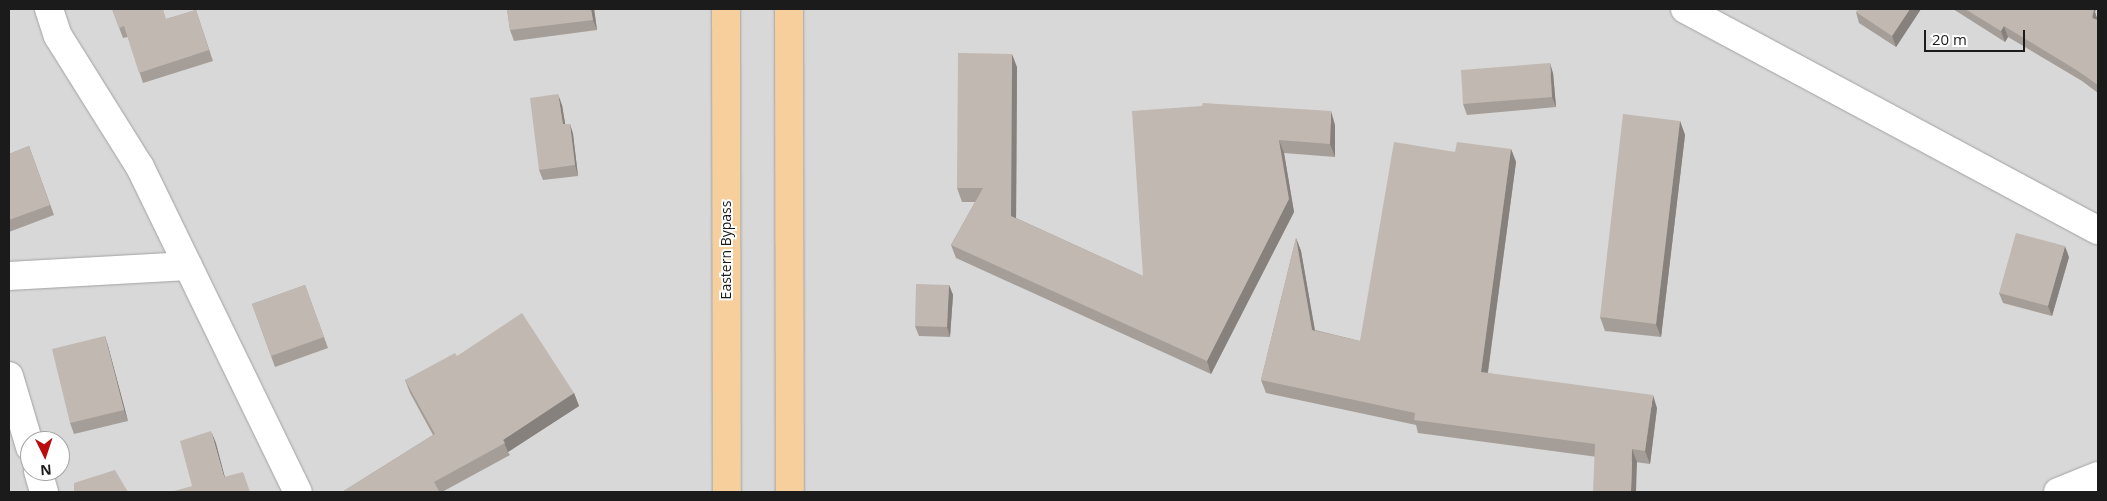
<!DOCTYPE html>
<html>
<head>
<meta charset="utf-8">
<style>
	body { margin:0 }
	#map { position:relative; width:2107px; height:501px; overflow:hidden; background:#ece8e1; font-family:"Open Sans",sans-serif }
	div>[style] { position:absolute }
	.residential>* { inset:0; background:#d9d8d8 }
	.roads { filter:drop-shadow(0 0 1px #a2a2a2) drop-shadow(0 0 1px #a2a2a2) }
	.minor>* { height:28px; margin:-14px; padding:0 14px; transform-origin:14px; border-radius:14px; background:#fff }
	.primary>* { height:28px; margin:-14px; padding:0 14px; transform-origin:14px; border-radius:14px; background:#f6cf9c }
	.wall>* { inset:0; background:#a59e98 }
	.shaded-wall>* { inset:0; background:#86817c }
	.building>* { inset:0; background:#c0b8b1 }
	span { translate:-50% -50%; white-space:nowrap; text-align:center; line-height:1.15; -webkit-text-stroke:4px #fff; paint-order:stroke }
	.street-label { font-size:14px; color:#1b1b1b }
	.frame { position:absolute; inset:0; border:10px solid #1b1b1b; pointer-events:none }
	.north { position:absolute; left:20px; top:431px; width:50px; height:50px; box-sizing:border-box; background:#fff; border:1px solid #a4a4a4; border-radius:50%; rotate:176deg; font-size:14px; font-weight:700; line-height:20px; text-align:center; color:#1b1b1b }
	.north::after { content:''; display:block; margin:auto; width:18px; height:22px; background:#ba0c0c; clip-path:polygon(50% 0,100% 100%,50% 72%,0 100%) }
	.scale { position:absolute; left:1924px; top:30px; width:101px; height:22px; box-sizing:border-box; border:2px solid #1b1b1b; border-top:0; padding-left:6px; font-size:15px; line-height:18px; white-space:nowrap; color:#1b1b1b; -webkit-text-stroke:4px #fff; paint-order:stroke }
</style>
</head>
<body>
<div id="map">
	<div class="residential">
		<div style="clip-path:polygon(evenodd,9px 9px,2098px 9px,2098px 492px,9px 492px,9px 9px,30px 441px,60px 441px,60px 471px,30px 471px,30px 441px)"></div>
	</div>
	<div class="roads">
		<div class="minor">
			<div style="left:49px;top:9px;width:28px;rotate:72deg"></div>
			<div style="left:58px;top:36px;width:155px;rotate:58deg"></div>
			<div style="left:140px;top:167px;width:361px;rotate:64.1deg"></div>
			<div style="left:1685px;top:9px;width:468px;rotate:28.2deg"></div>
			<div style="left:9px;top:276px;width:179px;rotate:-3.2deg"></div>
			<div style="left:9px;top:376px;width:74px;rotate:73.5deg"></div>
			<div style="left:38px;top:471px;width:22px;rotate:74deg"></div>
			<div style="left:2058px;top:492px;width:43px;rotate:-21.8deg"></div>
		</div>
		<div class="primary">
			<div style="left:726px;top:9px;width:483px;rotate:89.9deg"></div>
			<div style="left:789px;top:9px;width:483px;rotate:89.9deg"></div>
		</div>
	</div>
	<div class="wall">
		<div style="clip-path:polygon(112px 9px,166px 19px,196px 10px,213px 61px,143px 83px,128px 37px,123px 38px)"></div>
		<div style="clip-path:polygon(507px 9px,594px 9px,597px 30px,514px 41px,510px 30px)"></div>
		<div style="clip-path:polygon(1921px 9px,1896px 47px,1859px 23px,1856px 12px)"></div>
		<div style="clip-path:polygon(1953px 9px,2096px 9px,2095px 12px,2097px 19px,2098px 20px,2098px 93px,2082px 81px,2008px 37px,2005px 42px)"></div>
		<div style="clip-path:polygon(1017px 67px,1016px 218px,1143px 276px,1202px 106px,1335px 125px,1335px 157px,1284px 153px,1294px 212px,1211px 374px,956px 258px,951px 245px,975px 202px,962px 202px,957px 188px)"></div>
		<div style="clip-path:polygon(1553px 73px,1556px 107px,1467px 115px,1463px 104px)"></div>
		<div style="clip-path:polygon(562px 105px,565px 124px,570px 124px,573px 134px,578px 176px,543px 180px,539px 170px)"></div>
		<div style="clip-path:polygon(1680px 121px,1685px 135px,1661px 337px,1605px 331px,1600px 317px)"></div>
		<div style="clip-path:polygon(29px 146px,54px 215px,9px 232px,9px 154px)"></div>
		<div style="clip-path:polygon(1511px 149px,1516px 162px,1488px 373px,1657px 408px,1650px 464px,1418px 433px,1416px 425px,1266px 393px,1261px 380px,1296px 238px,1301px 251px,1315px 330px,1360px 341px)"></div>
		<div style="clip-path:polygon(2069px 257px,2052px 316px,2003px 303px,1999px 293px)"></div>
		<div style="clip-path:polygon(305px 285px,328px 348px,275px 367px,252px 304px)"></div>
		<div style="clip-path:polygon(949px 285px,953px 295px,950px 337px,919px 336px,915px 326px)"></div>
		<div style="clip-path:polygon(105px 336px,108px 346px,128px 421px,74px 434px,70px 423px)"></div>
		<div style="clip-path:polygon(457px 356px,574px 393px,579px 406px,508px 452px,510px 455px,442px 492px,342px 492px,433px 435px,410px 393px,405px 380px)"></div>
	</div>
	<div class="shaded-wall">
		<div style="clip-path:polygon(591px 9px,594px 9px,597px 30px,593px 20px)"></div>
		<div style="clip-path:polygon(1910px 9px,1921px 9px,1896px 47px,1892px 36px)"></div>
		<div style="clip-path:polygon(2090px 9px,2096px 9px,2095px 12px,2098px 21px,2096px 28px)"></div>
		<div style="clip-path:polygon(2004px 26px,2008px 37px,2005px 42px,2001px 31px)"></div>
		<div style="clip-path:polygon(1012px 54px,1017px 67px,1016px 229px,1011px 216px)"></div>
		<div style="clip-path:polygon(1550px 63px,1553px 73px,1556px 107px,1552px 97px)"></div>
		<div style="clip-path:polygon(558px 94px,562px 105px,567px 135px,563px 124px)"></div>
		<div style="clip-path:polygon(1331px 111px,1335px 125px,1335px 157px,1330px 144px)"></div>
		<div style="clip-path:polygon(1680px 121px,1685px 135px,1661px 337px,1656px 324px)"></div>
		<div style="clip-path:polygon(570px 124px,573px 134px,578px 176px,575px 165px)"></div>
		<div style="clip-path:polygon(1279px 140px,1284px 153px,1294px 212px,1211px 374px,1207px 361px)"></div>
		<div style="clip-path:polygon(1511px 149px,1516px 162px,1486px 385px,1481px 372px)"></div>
		<div style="clip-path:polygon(1296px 238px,1301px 251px,1317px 343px,1312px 330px)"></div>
		<div style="clip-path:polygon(2065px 246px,2069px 257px,2052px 316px,2048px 306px)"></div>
		<div style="clip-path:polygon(949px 285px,953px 295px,950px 337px,947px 327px)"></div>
		<div style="clip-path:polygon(105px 336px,108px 346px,128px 421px,124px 410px)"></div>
		<div style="clip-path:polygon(574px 393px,579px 406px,508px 452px,503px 440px)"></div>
		<div style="clip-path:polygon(1653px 395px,1657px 408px,1650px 464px,1645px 451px)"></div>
		<div style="clip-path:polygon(211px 431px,216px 443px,228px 489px,224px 477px)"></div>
		<div style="clip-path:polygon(1632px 449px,1637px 462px,1636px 492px,1631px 492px)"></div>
	</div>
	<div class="building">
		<div style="clip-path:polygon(112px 9px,163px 9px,166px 19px,196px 10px,209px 50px,139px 73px,124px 26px,119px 28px)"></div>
		<div style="clip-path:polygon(507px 9px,591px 9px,593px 20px,510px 30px)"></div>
		<div style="clip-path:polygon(1858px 9px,1910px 9px,1892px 36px,1856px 12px)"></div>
		<div style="clip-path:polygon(1965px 9px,2091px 9px,2094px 10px,2092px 18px,2098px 20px,2098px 85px,2078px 71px,2004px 26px,2001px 31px)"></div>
		<div style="clip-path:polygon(958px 53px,1012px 54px,1011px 216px,1143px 276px,1132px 111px,1202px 106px,1203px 103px,1331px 111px,1330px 144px,1279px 140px,1289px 199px,1207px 361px,951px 245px,983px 188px,957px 188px)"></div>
		<div style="clip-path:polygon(1550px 63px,1552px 97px,1463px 104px,1461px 70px)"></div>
		<div style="clip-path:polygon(558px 94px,563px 124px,570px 124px,575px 165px,539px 170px,530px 98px)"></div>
		<div style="clip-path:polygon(1623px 114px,1680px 121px,1656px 324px,1600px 317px)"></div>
		<div style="clip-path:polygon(1394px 142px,1455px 152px,1457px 142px,1511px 149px,1481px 372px,1653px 395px,1645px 451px,1632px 449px,1631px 492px,1593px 492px,1595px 444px,1414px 420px,1415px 413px,1261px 380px,1296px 238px,1312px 330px,1360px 341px)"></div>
		<div style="clip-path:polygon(29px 146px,50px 205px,9px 220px,9px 154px)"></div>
		<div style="clip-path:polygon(2016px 233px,2065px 246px,2048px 306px,1999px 293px)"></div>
		<div style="clip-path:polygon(916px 284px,949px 285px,947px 327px,915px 326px)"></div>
		<div style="clip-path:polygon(305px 285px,324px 337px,271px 356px,252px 304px)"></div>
		<div style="clip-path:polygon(522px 313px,574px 393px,503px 440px,505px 443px,434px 482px,439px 491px,436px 492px,342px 492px,435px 434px,405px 380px,455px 353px,457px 356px)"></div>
		<div style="clip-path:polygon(105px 336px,124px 410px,70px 423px,52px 349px)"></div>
		<div style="clip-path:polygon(211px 431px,224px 477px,243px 472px,250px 492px,174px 492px,174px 491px,192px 486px,180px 441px)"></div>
		<div style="clip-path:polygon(115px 470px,128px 492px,74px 492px,74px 483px)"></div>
	</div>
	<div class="street-label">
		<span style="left:726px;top:250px;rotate:-90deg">Eastern Bypass</span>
	</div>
	<div class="frame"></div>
	<div class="north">N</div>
	<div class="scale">20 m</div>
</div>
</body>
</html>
